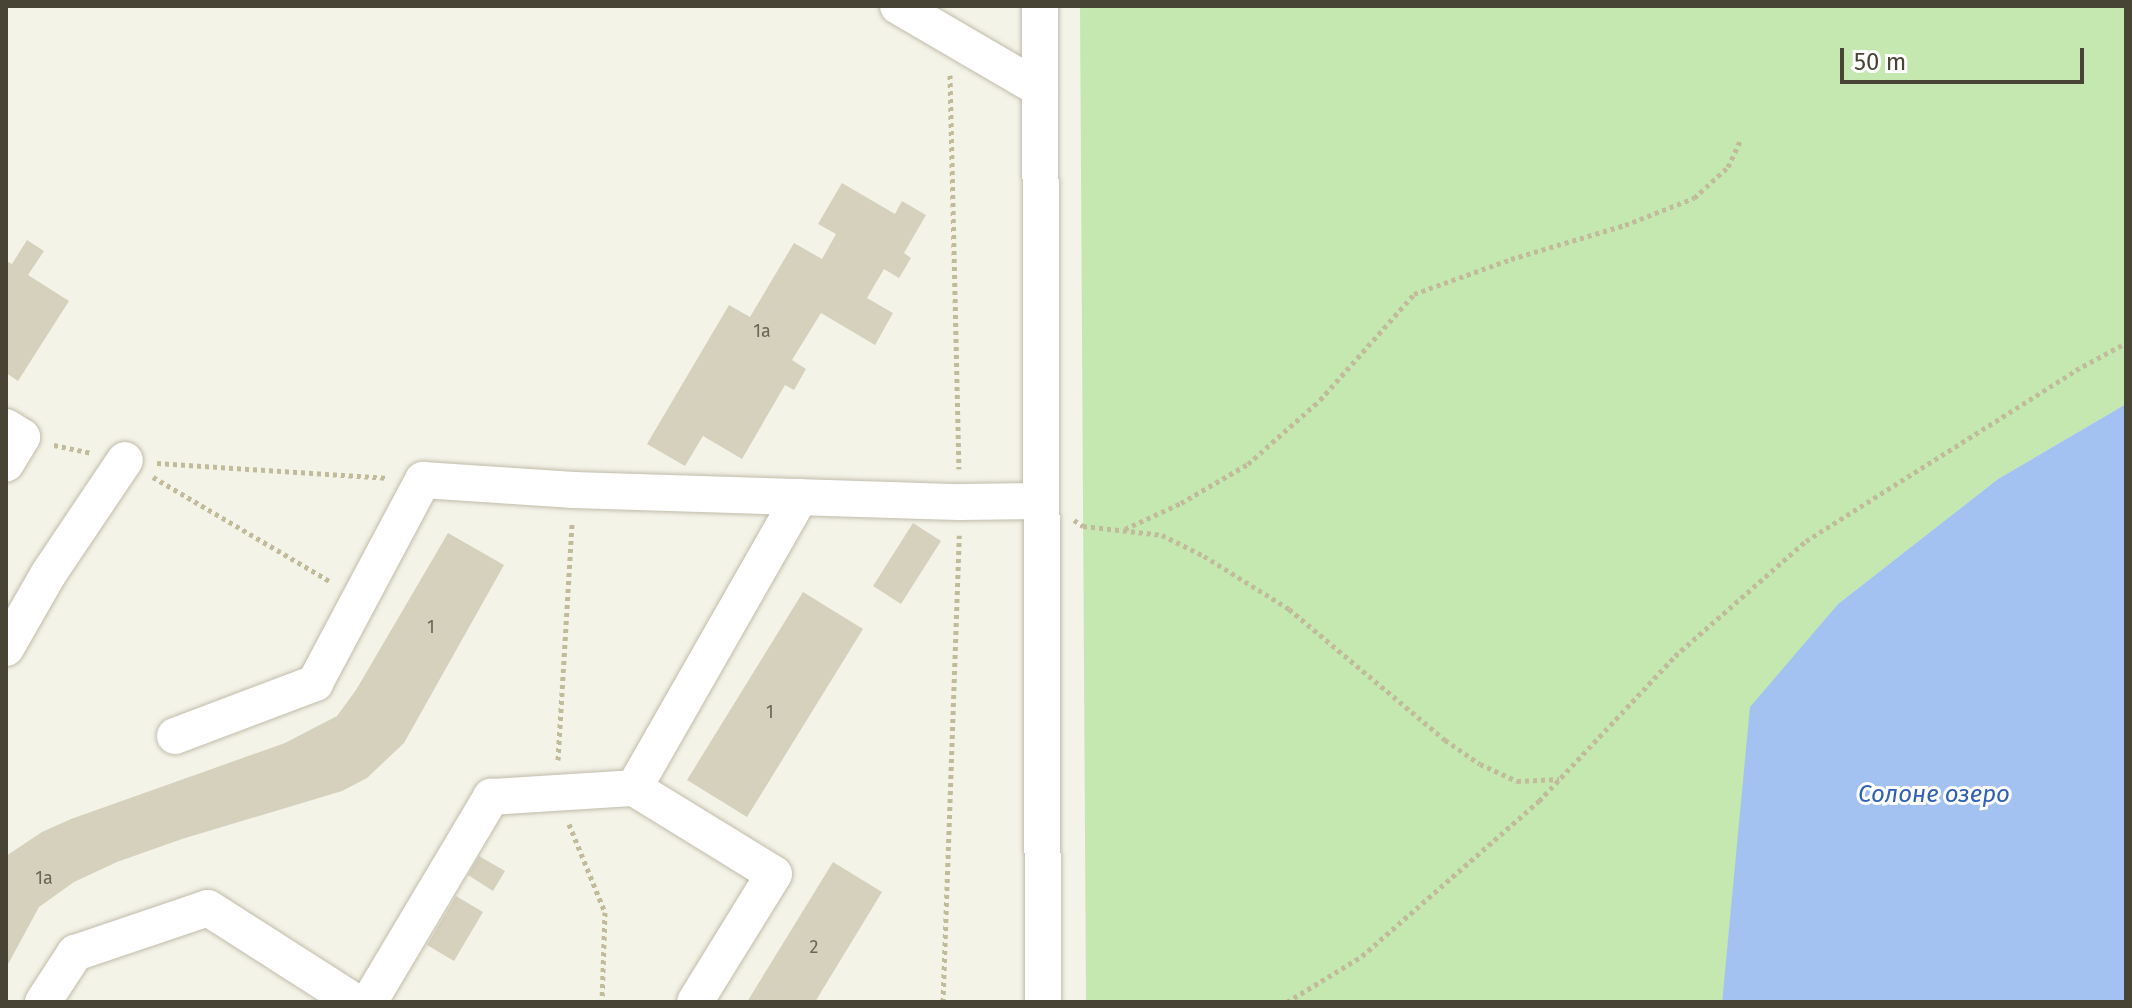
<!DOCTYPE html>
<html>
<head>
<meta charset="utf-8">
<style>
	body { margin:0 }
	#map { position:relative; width:2132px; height:1008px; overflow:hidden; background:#f4f3e8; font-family:"Fira Sans",sans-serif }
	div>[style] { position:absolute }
	.green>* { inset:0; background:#c4e8b0 }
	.water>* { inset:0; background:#a3c2f1 }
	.building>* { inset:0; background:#d6d1bd }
	.path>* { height:5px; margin-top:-2.5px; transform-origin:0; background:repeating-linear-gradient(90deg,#c1bb9b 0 4px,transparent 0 8px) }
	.roads { filter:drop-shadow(0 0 2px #c0bcaa) drop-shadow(0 0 2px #c0bcaa) }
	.minor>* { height:36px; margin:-18px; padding:0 18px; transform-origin:18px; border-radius:18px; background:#fff }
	span { translate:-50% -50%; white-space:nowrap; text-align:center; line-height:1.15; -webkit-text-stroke:6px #fff; paint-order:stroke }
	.number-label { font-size:18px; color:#6b6758 }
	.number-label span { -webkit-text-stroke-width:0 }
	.water-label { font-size:24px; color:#2e61b5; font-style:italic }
	.frame { position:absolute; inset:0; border:8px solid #474436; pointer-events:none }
	.scale { position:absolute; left:1840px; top:48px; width:244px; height:36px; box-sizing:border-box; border:4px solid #474436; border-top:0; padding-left:10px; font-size:24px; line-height:28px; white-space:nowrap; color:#474436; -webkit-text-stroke:6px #fff; paint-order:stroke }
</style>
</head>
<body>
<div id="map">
	<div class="green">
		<div style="clip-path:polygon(1080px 6px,2126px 6px,2126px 404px,1998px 479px,1838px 604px,1751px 707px,1722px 1002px,1086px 1002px)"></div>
	</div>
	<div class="water">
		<div style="clip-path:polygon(2126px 404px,2126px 1002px,1722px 1002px,1750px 707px,1838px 604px,1998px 479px)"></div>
	</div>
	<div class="building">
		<div style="clip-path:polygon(842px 183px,895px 214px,902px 201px,926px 215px,904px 253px,911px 258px,899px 278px,884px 269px,867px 298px,893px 313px,875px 345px,821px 313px,792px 360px,806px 369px,794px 390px,785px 385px,742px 459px,703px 436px,685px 466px,647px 444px,729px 305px,750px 317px,794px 243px,822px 259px,836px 234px,818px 224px)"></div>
		<div style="clip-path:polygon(27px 240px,44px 251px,28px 275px,69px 301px,18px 381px,6px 373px,6px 261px,12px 264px)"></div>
		<div style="clip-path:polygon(913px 523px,941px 541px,901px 604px,873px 586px)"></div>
		<div style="clip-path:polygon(448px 533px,504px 565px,404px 743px,367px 778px,342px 791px,182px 839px,117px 862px,74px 882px,39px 907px,6px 968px,6px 856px,42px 832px,71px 819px,285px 743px,337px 716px,356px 690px)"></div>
		<div style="clip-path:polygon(803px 592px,863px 629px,747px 817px,687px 780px)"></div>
		<div style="clip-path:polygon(479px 856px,505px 871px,493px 891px,468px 875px)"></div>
		<div style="clip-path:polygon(833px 862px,882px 892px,815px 1002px,747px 1002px)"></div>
		<div style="clip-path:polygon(456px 896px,483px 912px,454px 961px,427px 945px)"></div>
	</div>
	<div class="path">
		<div style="left:950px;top:75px;width:394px;rotate:88.7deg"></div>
		<div style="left:54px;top:445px;width:39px;rotate:12deg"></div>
		<div style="left:157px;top:463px;width:229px;rotate:3.7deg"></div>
		<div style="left:153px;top:477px;width:207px;rotate:30.5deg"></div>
		<div style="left:1074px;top:520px;width:11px;rotate:34deg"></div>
		<div style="left:1083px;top:526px;width:80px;rotate:6.5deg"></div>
		<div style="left:1162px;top:535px;width:47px;rotate:26.6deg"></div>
		<div style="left:1204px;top:556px;width:100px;rotate:31.9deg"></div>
		<div style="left:1289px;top:609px;width:204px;rotate:40deg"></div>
		<div style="left:1445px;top:740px;width:42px;rotate:34.4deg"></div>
		<div style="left:1480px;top:764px;width:41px;rotate:24.7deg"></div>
		<div style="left:1517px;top:781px;width:42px;rotate:-2.7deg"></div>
		<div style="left:1125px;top:529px;width:62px;rotate:-24.9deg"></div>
		<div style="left:1181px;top:503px;width:78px;rotate:-30.2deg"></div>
		<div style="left:1248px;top:464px;width:96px;rotate:-41.6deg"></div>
		<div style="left:1320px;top:400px;width:142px;rotate:-48.4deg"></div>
		<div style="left:1414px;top:294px;width:103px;rotate:-19.8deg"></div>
		<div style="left:1511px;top:259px;width:119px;rotate:-16.6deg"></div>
		<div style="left:1625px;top:225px;width:74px;rotate:-21.4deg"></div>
		<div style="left:1694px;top:198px;width:46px;rotate:-42.4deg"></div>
		<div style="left:1728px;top:167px;width:31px;rotate:-65deg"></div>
		<div style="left:558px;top:760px;width:237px;rotate:-86.6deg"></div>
		<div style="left:569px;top:824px;width:95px;rotate:67.8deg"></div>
		<div style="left:605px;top:912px;width:90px;rotate:91.9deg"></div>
		<div style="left:943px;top:1002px;width:467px;rotate:-88deg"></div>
		<div style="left:1287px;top:1002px;width:88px;rotate:-31.5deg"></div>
		<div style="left:1362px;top:956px;width:235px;rotate:-41.2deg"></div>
		<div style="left:1539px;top:801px;width:199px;rotate:-46.8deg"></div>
		<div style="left:1675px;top:656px;width:174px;rotate:-41.3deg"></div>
		<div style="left:1806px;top:541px;width:320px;rotate:-32.3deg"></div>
		<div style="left:2076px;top:370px;width:57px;rotate:-28.4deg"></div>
	</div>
	<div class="roads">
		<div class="minor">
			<div style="left:898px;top:6px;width:164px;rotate:30.3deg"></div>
			<div style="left:1040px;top:6px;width:996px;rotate:89.83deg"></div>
			<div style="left:6px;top:427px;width:19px;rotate:32deg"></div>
			<div style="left:22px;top:437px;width:31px;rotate:121deg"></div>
			<div style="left:6px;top:648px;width:86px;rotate:-60.2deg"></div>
			<div style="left:49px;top:573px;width:136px;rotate:-56.1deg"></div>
			<div style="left:175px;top:736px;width:150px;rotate:-20.7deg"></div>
			<div style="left:315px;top:683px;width:230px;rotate:-62deg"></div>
			<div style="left:423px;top:480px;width:151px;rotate:3.8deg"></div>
			<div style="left:574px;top:490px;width:386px;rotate:1.8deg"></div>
			<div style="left:960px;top:502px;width:79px;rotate:-0.7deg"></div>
			<div style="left:634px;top:788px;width:164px;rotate:31.6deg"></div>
			<div style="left:774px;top:874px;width:150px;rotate:121.7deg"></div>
			<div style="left:43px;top:1002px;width:59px;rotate:-56.9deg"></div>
			<div style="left:75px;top:953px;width:140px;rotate:-18.7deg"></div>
			<div style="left:208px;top:908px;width:174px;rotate:32.6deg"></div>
			<div style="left:369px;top:1002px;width:239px;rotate:-59.2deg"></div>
			<div style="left:491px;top:797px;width:143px;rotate:-3.6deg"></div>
			<div style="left:634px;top:788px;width:335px;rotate:-60.3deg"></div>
		</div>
	</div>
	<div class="number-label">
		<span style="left:762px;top:331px">1а</span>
		<span style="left:431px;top:627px">1</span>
		<span style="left:770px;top:712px">1</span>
		<span style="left:44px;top:878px">1а</span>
		<span style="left:814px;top:947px">2</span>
	</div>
	<div class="water-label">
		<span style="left:1934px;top:795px">Солоне озеро</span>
	</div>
	<div class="frame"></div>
	<div class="scale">50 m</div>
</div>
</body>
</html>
